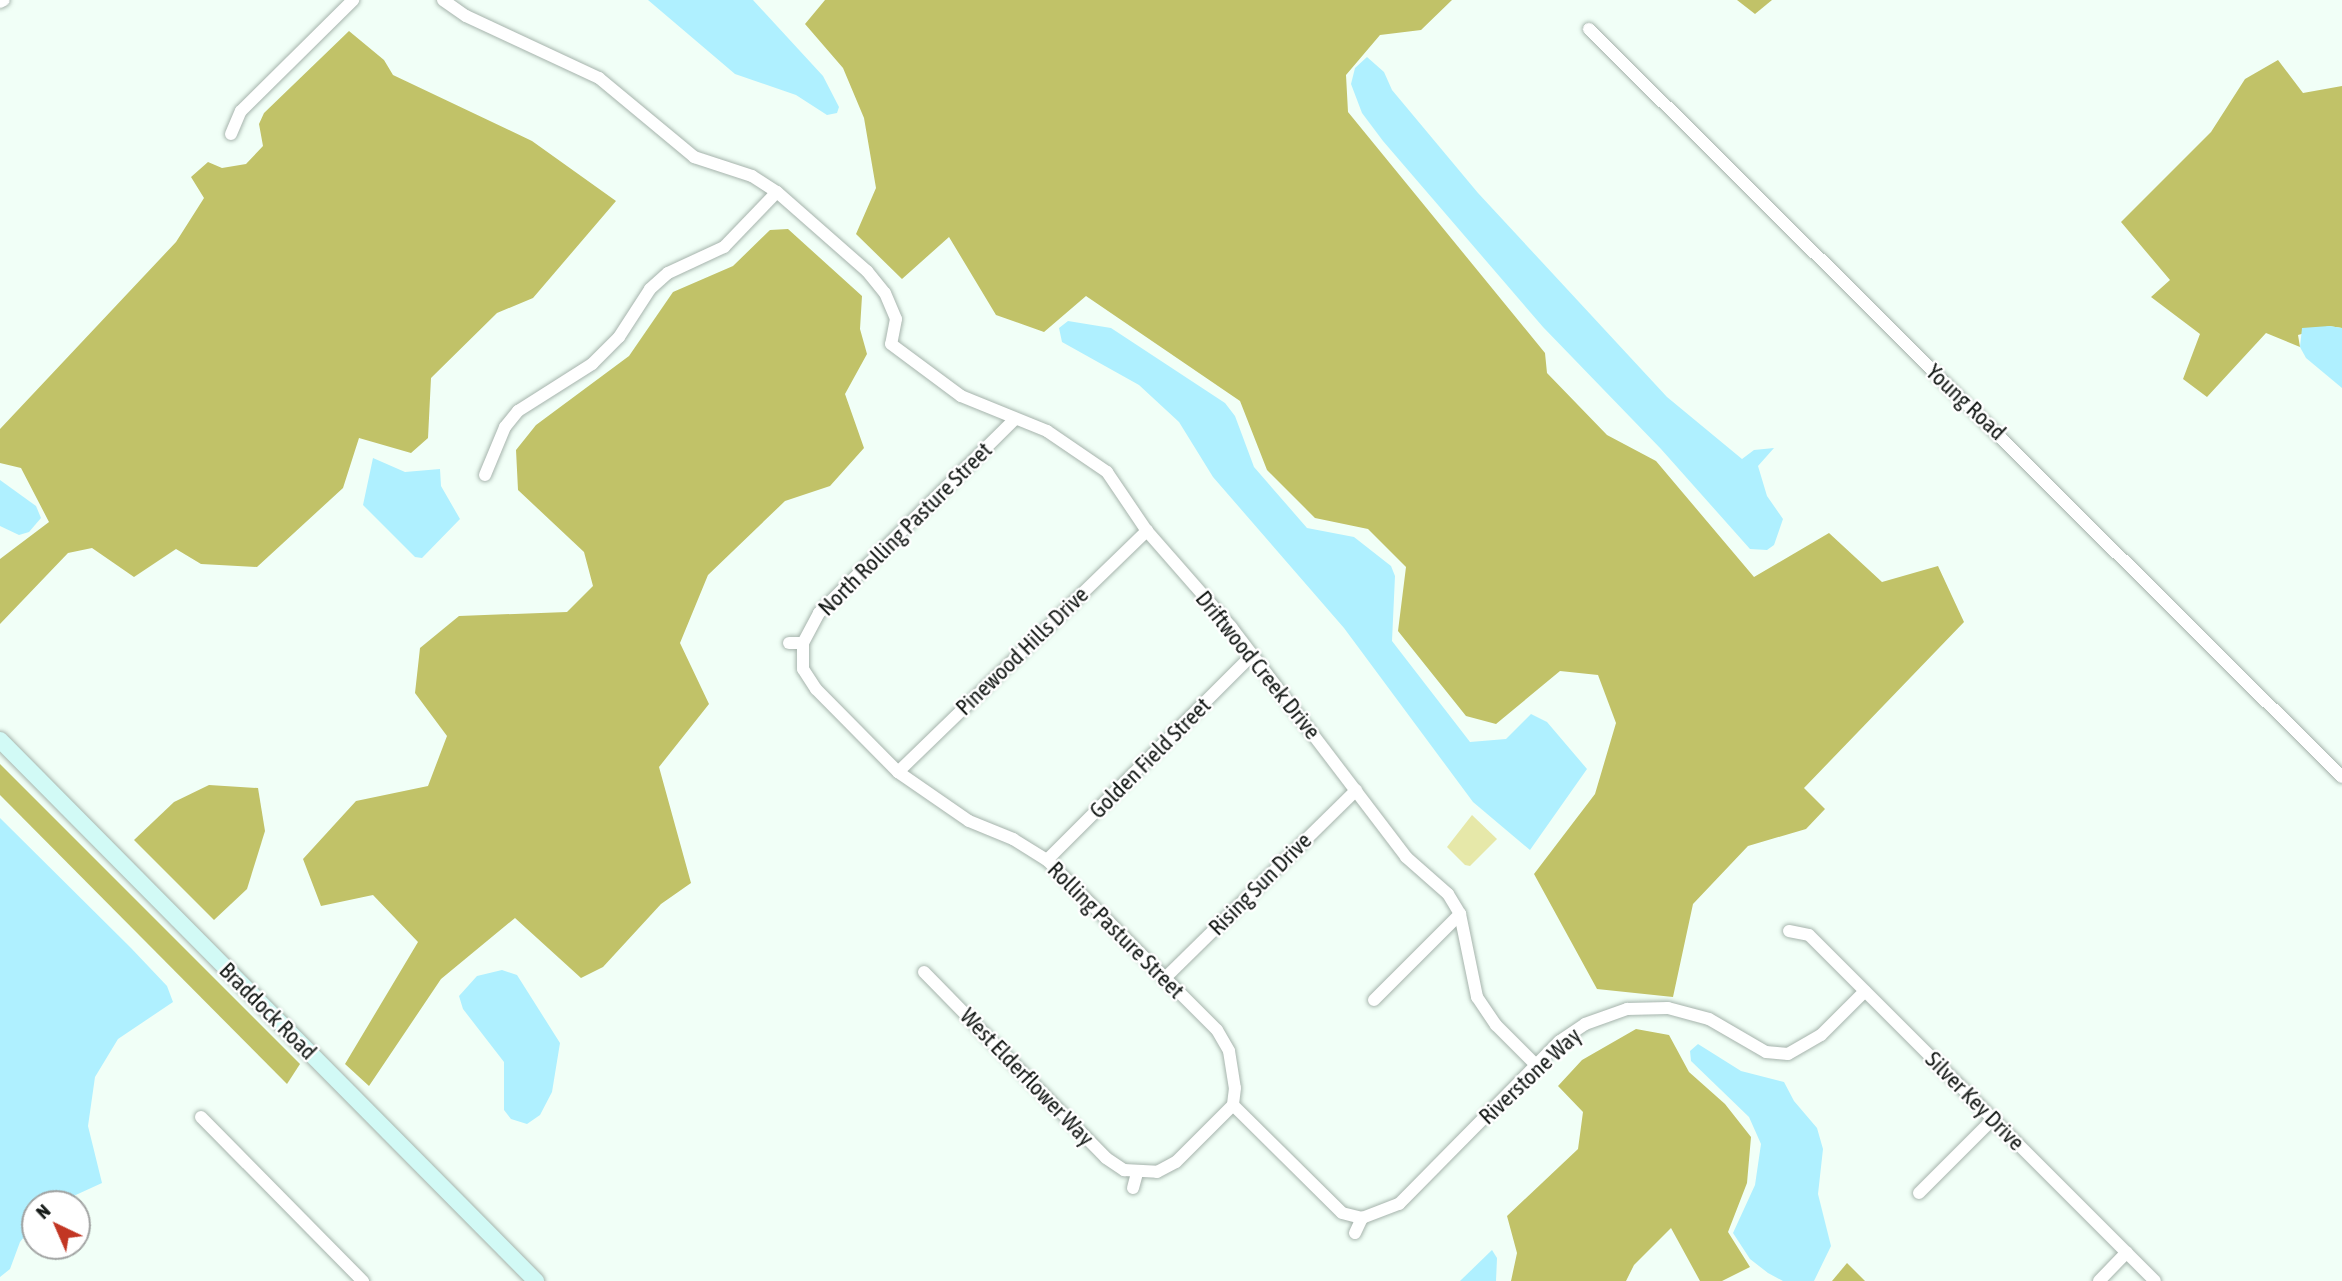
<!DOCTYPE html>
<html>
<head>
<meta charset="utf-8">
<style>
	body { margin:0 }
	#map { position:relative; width:2342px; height:1281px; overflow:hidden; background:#f1fff7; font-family:"Asap Condensed",sans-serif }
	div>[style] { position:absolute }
	.green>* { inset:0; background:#e6e8a9 }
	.forest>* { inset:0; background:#c1c268 }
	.water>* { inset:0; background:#aff0ff }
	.roads { filter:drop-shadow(0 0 2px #a6b4ac) drop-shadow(0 0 2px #a6b4ac) }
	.street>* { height:12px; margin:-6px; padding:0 6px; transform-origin:6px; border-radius:6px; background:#fff }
	.secondary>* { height:16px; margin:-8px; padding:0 8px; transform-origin:8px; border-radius:8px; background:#d2faf6 }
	span { translate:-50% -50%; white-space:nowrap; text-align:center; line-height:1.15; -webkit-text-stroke:5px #fff; paint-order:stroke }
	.street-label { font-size:23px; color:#151a17 }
	.north { position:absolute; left:21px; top:1190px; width:70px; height:70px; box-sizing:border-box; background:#fff; border:2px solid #a1a3a2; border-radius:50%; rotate:316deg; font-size:19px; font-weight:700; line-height:28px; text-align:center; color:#151a17 }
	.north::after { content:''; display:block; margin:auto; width:24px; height:32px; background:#c23623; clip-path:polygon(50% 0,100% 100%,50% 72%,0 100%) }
</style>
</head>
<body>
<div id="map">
	<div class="green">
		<div style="clip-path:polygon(1472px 815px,1497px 839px,1470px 866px,1465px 865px,1447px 847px)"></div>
	</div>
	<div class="forest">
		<div style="clip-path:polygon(825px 0,1452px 0,1421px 30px,1380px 35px,1346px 75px,1348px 112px,1545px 353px,1547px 373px,1607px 435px,1656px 461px,1754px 577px,1829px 533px,1882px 582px,1938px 566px,1964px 622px,1804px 788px,1825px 809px,1806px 829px,1748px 846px,1693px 904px,1673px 997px,1597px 989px,1534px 874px,1595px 794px,1616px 723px,1598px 675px,1560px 671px,1496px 724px,1466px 716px,1398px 631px,1406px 567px,1368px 529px,1315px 518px,1267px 470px,1240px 401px,1086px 296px,1044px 332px,996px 315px,949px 237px,902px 279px,856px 234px,876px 188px,864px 118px,843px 68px,805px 24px)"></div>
		<div style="clip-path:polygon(1737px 0,1772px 0,1755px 14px)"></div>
		<div style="clip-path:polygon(349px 31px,384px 60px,393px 75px,532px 141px,616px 201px,533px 298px,497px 313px,431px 378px,428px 438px,411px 453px,359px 438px,343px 488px,257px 567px,201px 564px,176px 549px,134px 577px,92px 548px,68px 553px,0 624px,0 559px,49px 522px,21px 468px,0 463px,0 429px,176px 242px,204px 198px,191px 177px,208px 162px,222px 168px,246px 164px,263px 146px,259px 124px,264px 113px)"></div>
		<div style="clip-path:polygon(2278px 60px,2303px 93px,2342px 86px,2342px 328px,2329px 326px,2298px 335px,2300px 347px,2266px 333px,2207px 397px,2183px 379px,2200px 334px,2151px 297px,2170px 280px,2121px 222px,2211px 132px,2245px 79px)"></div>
		<div style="clip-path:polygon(788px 229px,862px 296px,860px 329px,867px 354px,845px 394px,864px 448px,830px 486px,785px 501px,708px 575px,680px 643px,709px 704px,659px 767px,691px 883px,661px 904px,603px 967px,581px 978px,515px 918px,441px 979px,369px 1086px,345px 1064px,418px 942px,373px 895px,321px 906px,303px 859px,356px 801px,428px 786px,447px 736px,415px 693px,420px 648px,459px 616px,567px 612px,593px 586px,584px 552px,518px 490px,516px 450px,536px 425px,629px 356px,673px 292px,733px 266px,770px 230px)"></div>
		<div style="clip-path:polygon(0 764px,300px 1064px,287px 1084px,0 795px)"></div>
		<div style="clip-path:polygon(209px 785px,258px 788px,265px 831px,247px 889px,214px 920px,134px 840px,174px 802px)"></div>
		<div style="clip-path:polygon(1636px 1029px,1669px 1035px,1689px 1072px,1725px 1104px,1751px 1137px,1747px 1183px,1728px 1232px,1750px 1267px,1722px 1281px,1700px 1281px,1671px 1228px,1634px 1265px,1626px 1281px,1511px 1281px,1517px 1253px,1507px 1216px,1578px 1149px,1583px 1112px,1558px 1086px,1582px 1060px)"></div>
		<div style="clip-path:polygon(1847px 1263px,1865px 1281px,1832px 1281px)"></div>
	</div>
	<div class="water">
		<div style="clip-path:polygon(648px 0,753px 0,823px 76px,839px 107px,837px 113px,827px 115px,796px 95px,735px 74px)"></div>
		<div style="clip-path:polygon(1367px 57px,1384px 72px,1392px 90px,1478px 193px,1667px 397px,1742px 459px,1754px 450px,1774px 448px,1758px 466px,1767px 496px,1783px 519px,1774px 545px,1767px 550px,1750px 549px,1661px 449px,1543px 327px,1383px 141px,1362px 113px,1351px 84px,1355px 68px)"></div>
		<div style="clip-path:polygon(1068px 321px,1111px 328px,1225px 403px,1235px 416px,1254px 467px,1307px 528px,1354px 537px,1391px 566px,1395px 576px,1392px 641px,1470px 742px,1506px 739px,1531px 714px,1547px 722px,1587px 769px,1530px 850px,1473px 802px,1344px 628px,1213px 477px,1179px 422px,1139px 385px,1062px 342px,1059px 328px)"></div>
		<div style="clip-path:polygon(2329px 326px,2342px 328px,2342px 388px,2306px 358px,2300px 347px,2302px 328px)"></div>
		<div style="clip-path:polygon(373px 458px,405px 472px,440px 469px,441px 486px,460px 519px,422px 558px,415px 557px,363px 505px)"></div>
		<div style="clip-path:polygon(0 480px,36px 506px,41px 518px,29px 532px,19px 535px,0 526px)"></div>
		<div style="clip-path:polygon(0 818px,131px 948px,167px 986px,173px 1002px,118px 1039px,95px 1077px,88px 1126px,102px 1183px,56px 1204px,35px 1204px,35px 1223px,20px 1242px,10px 1269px,0 1277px)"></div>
		<div style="clip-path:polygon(502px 970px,517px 975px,560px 1043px,552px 1092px,540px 1115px,527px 1124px,511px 1119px,504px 1110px,504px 1062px,463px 1009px,459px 996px,477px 976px)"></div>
		<div style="clip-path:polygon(1698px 1044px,1741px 1071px,1784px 1082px,1794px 1101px,1817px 1128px,1823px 1149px,1818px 1194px,1831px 1246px,1814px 1281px,1783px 1281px,1768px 1273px,1750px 1259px,1733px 1233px,1755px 1185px,1761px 1144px,1749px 1117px,1691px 1061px,1690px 1051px)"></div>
		<div style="clip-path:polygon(1492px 1250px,1497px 1258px,1496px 1281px,1460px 1281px)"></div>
	</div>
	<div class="roads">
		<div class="street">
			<div style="left:443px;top:0;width:28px;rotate:35deg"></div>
			<div style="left:466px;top:16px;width:147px;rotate:25deg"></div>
			<div style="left:599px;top:78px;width:124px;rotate:39.7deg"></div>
			<div style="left:694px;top:157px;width:61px;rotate:18.1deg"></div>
			<div style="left:752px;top:176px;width:30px;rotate:33deg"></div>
			<div style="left:777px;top:192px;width:120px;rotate:41.3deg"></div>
			<div style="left:867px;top:271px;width:28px;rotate:51deg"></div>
			<div style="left:885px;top:293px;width:28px;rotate:67deg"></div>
			<div style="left:896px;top:319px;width:25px;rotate:101deg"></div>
			<div style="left:891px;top:344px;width:87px;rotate:36.6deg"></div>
			<div style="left:961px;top:396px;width:93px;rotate:22.1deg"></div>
			<div style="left:1047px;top:431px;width:73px;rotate:34.3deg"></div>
			<div style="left:1107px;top:472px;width:71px;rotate:55.9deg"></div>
			<div style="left:1147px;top:531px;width:128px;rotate:48.8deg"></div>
			<div style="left:1231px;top:627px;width:289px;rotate:52.7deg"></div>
			<div style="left:1406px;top:857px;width:56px;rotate:41.4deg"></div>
			<div style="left:1448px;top:894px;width:23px;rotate:59deg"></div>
			<div style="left:1460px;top:914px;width:85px;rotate:78.4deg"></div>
			<div style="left:1477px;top:997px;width:34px;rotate:56deg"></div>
			<div style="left:1496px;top:1025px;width:58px;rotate:45deg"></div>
			<div style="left:0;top:2px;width:4px;rotate:-27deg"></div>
			<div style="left:1589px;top:29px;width:1061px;rotate:44.81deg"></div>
			<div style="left:231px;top:134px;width:25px;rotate:-67deg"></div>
			<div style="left:241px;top:111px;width:158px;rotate:-44.7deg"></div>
			<div style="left:1015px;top:419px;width:276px;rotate:135.3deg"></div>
			<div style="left:819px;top:613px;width:34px;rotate:118deg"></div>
			<div style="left:803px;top:643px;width:26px;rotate:90deg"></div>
			<div style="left:803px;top:669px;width:24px;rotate:57deg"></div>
			<div style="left:816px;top:689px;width:117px;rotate:45.3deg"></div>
			<div style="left:898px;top:772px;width:86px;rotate:34.6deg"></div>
			<div style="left:969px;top:821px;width:48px;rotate:22.2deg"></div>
			<div style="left:1013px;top:839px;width:40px;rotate:32deg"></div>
			<div style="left:1047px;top:860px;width:240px;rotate:45deg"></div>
			<div style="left:1217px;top:1030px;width:24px;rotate:60deg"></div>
			<div style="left:1229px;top:1051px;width:37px;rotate:81deg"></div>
			<div style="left:1235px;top:1088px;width:17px;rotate:97deg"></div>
			<div style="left:1233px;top:1105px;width:153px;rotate:44.7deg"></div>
			<div style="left:1342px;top:1213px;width:21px;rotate:14deg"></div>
			<div style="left:1362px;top:1218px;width:40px;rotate:-21deg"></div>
			<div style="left:1399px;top:1204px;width:229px;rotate:-45.4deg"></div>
			<div style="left:1560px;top:1041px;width:30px;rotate:-34deg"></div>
			<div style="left:1585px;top:1024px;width:45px;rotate:-19.7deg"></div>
			<div style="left:1627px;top:1009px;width:41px;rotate:-1.4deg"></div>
			<div style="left:1668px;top:1008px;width:42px;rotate:15deg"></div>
			<div style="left:1709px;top:1019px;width:66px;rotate:30.1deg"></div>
			<div style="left:1766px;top:1052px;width:22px;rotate:5deg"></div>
			<div style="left:1788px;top:1054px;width:38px;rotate:-30deg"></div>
			<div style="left:1821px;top:1035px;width:62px;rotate:-45deg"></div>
			<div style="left:485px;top:475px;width:52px;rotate:-67.4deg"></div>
			<div style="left:505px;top:427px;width:21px;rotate:-51deg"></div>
			<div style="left:518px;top:411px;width:88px;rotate:-32.4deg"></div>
			<div style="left:592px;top:364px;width:38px;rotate:-45deg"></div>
			<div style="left:619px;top:337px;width:57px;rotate:-57.1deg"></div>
			<div style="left:650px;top:289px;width:24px;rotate:-42deg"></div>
			<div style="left:668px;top:273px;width:62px;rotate:-24.9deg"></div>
			<div style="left:724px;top:247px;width:76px;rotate:-46.1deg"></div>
			<div style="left:789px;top:643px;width:14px"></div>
			<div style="left:898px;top:772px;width:347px;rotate:-44.1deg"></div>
			<div style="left:1047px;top:860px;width:290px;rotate:-45deg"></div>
			<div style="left:1789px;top:931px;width:20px;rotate:11deg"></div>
			<div style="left:1809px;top:935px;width:489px;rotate:45deg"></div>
			<div style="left:924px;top:972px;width:260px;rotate:45.6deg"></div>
			<div style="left:1106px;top:1158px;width:22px;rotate:34deg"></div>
			<div style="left:1124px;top:1170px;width:33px;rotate:3deg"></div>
			<div style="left:1157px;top:1172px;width:21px;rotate:-28deg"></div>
			<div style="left:1176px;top:1162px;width:81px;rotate:-45deg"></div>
			<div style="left:1165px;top:978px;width:268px;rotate:-44.5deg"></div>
			<div style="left:1374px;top:1000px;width:122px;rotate:-45deg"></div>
			<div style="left:201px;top:1117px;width:231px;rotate:45.4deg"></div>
			<div style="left:1133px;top:1188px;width:16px;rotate:-75deg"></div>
			<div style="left:1919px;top:1193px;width:105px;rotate:-45deg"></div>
			<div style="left:1355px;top:1233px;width:17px;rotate:-65deg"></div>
			<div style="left:2099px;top:1281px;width:40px;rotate:-46deg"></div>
		</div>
		<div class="secondary">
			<div style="left:0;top:740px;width:762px;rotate:45.27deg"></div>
		</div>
	</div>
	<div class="street-label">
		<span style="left:1966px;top:402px;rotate:43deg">Young Road</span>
		<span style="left:905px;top:529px;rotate:-45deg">North Rolling Pasture Street</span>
		<span style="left:1022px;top:651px;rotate:-44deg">Pinewood Hills Drive</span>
		<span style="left:1258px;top:665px;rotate:51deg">Driftwood Creek Drive</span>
		<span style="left:1150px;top:758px;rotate:-45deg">Golden Field Street</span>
		<span style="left:1260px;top:884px;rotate:-45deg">Rising Sun Drive</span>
		<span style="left:1116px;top:930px;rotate:45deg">Rolling Pasture Street</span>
		<span style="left:268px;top:1011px;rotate:45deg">Braddock Road</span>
		<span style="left:1530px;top:1076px;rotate:-43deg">Riverstone Way</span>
		<span style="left:1027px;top:1077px;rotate:46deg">West Elderflower Way</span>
		<span style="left:1975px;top:1101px;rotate:45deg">Silver Key Drive</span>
	</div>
	<div class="north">N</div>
</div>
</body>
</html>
